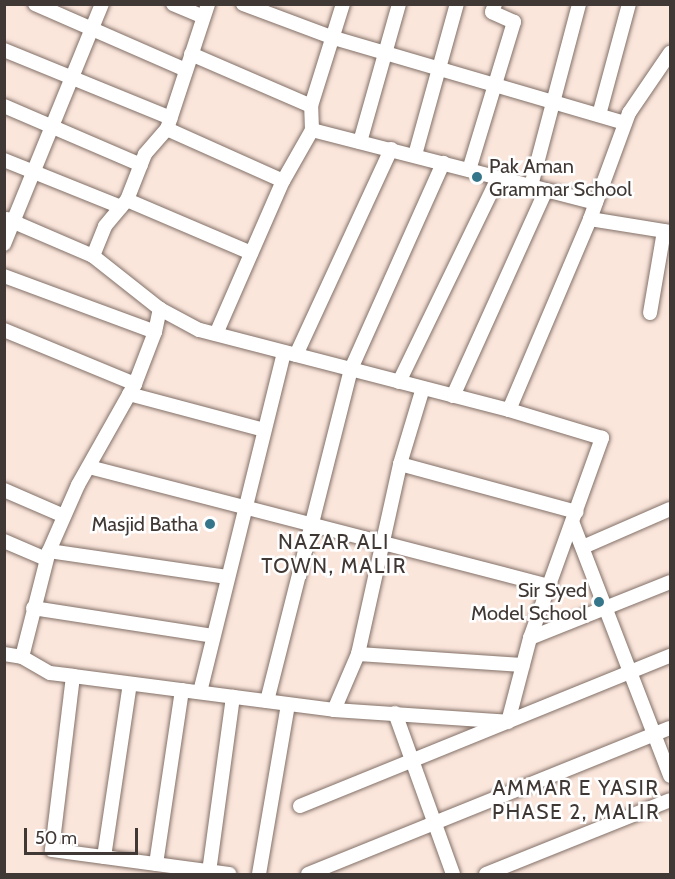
<!DOCTYPE html>
<html>
<head>
<meta charset="utf-8">
<style>
	body { margin:0 }
	#map { position:relative; width:675px; height:879px; overflow:hidden; background:#fbe6dc; font-family:Cabin,sans-serif }
	div>[style] { position:absolute }
	.roads { filter:drop-shadow(0 0 2px #827067) drop-shadow(0 0 2px #827067) }
	.street>* { height:14px; margin:-7px; padding:0 7px; transform-origin:7px; border-radius:7px; background:#fff }
	.dots>* { width:16px; height:16px; translate:-50% -50%; box-sizing:border-box; border:3px solid #fff; border-radius:50% }
	span { translate:-50% -50%; white-space:nowrap; text-align:center; line-height:1.15; -webkit-text-stroke:5px #fff; paint-order:stroke }
	.poi-label { font-size:20px; color:#403834 }
	.left { translate:0 -50%; text-align:left }
	.right { translate:-100% -50%; text-align:right }
	.neighbourhood-label { font-size:21px; color:#403834; letter-spacing:1.5px }
	.frame { position:absolute; inset:0; border:6px solid #403834; pointer-events:none }
	.scale { position:absolute; left:24px; top:828px; width:114px; height:27px; box-sizing:border-box; border:3px solid #403834; border-top:0; padding-left:8px; font-size:18px; line-height:21px; white-space:nowrap; color:#403834; -webkit-text-stroke:4px #fff; paint-order:stroke }
</style>
</head>
<body>
<div id="map">
	<div class="roads">
		<div class="street">
			<div style="left:35px;top:4px;width:165px;rotate:23.6deg"></div>
			<div style="left:173px;top:4px;width:33px;rotate:23deg"></div>
			<div style="left:243px;top:4px;width:97px;rotate:20.5deg"></div>
			<div style="left:334px;top:38px;width:303px;rotate:16.3deg"></div>
			<div style="left:4px;top:50px;width:180px;rotate:22.2deg"></div>
			<div style="left:191px;top:54px;width:131px;rotate:23.4deg"></div>
			<div style="left:4px;top:106px;width:149px;rotate:23.3deg"></div>
			<div style="left:599px;top:115px;width:115px;rotate:-74.9deg"></div>
			<div style="left:167px;top:129px;width:127px;rotate:24.1deg"></div>
			<div style="left:312px;top:130px;width:293px;rotate:14.4deg"></div>
			<div style="left:360px;top:142px;width:143px;rotate:-74.2deg"></div>
			<div style="left:415px;top:155px;width:157px;rotate:-74.5deg"></div>
			<div style="left:4px;top:160px;width:126px;rotate:21.9deg"></div>
			<div style="left:469px;top:170px;width:155px;rotate:-73.1deg"></div>
			<div style="left:514px;top:22px;width:24px;rotate:-156deg"></div>
			<div style="left:492px;top:12px;width:9px;rotate:-69deg"></div>
			<div style="left:531px;top:186px;width:188px;rotate:-75.2deg"></div>
			<div style="left:127px;top:200px;width:135px;rotate:23.1deg"></div>
			<div style="left:7px;top:219px;width:94px;rotate:23.3deg"></div>
			<div style="left:590px;top:219px;width:81px;rotate:9.2deg"></div>
			<div style="left:4px;top:244px;width:259px;rotate:-67.8deg"></div>
			<div style="left:4px;top:276px;width:161px;rotate:20.3deg"></div>
			<div style="left:650px;top:313px;width:83px;rotate:-80.3deg"></div>
			<div style="left:4px;top:330px;width:142px;rotate:22.4deg"></div>
			<div style="left:216px;top:334px;width:167px;rotate:-66.4deg"></div>
			<div style="left:283px;top:181px;width:59px;rotate:-60.4deg"></div>
			<div style="left:312px;top:130px;width:24px;rotate:-92deg"></div>
			<div style="left:311px;top:106px;width:107px;rotate:-72.6deg"></div>
			<div style="left:296px;top:355px;width:227px;rotate:-65.2deg"></div>
			<div style="left:399px;top:382px;width:227px;rotate:-64.1deg"></div>
			<div style="left:129px;top:394px;width:140px;rotate:14.9deg"></div>
			<div style="left:453px;top:396px;width:226px;rotate:-65.7deg"></div>
			<div style="left:509px;top:410px;width:207px;rotate:-67deg"></div>
			<div style="left:590px;top:219px;width:113px;rotate:-69.8deg"></div>
			<div style="left:629px;top:113px;width:73px;rotate:-55.7deg"></div>
			<div style="left:400px;top:464px;width:183px;rotate:15.2deg"></div>
			<div style="left:89px;top:467px;width:476px;rotate:14.5deg"></div>
			<div style="left:4px;top:490px;width:65px;rotate:23.4deg"></div>
			<div style="left:573px;top:524px;width:270px;rotate:68.9deg"></div>
			<div style="left:4px;top:541px;width:46px;rotate:23.2deg"></div>
			<div style="left:583px;top:547px;width:95px;rotate:-23.6deg"></div>
			<div style="left:49px;top:551px;width:180px;rotate:8.3deg"></div>
			<div style="left:33px;top:608px;width:182px;rotate:8.8deg"></div>
			<div style="left:530px;top:638px;width:151px;rotate:-21.8deg"></div>
			<div style="left:4px;top:654px;width:18px;rotate:9deg"></div>
			<div style="left:22px;top:657px;width:109px;rotate:-75.7deg"></div>
			<div style="left:49px;top:551px;width:72px;rotate:-66.3deg"></div>
			<div style="left:78px;top:485px;width:116px;rotate:-60.6deg"></div>
			<div style="left:135px;top:384px;width:56px;rotate:-69deg"></div>
			<div style="left:155px;top:332px;width:24px;rotate:-78deg"></div>
			<div style="left:160px;top:309px;width:85px;rotate:-141.7deg"></div>
			<div style="left:93px;top:256px;width:32px;rotate:-68deg"></div>
			<div style="left:105px;top:226px;width:34px;rotate:-50deg"></div>
			<div style="left:127px;top:200px;width:49px;rotate:-68.6deg"></div>
			<div style="left:145px;top:154px;width:33px;rotate:-49deg"></div>
			<div style="left:167px;top:129px;width:132px;rotate:-71.8deg"></div>
			<div style="left:358px;top:654px;width:165px;rotate:3.8deg"></div>
			<div style="left:22px;top:657px;width:32px;rotate:30deg"></div>
			<div style="left:50px;top:673px;width:23px;rotate:7deg"></div>
			<div style="left:73px;top:676px;width:263px;rotate:7.4deg"></div>
			<div style="left:334px;top:710px;width:174px;rotate:3.9deg"></div>
			<div style="left:508px;top:722px;width:87px;rotate:-75.3deg"></div>
			<div style="left:530px;top:638px;width:213px;rotate:-70.2deg"></div>
			<div style="left:602px;top:438px;width:97px;rotate:-163.2deg"></div>
			<div style="left:509px;top:410px;width:320px;rotate:-165.5deg"></div>
			<div style="left:199px;top:330px;width:44px;rotate:-151.7deg"></div>
			<div style="left:73px;top:676px;width:175px;rotate:96.9deg"></div>
			<div style="left:52px;top:850px;width:179px;rotate:7.7deg"></div>
			<div style="left:200px;top:692px;width:350px;rotate:-76.1deg"></div>
			<div style="left:267px;top:701px;width:342px;rotate:-75.8deg"></div>
			<div style="left:351px;top:369px;width:226px;rotate:-65.9deg"></div>
			<div style="left:334px;top:710px;width:61px;rotate:-66.8deg"></div>
			<div style="left:358px;top:654px;width:195px;rotate:-77.5deg"></div>
			<div style="left:400px;top:464px;width:79px;rotate:-73.2deg"></div>
			<div style="left:395px;top:713px;width:171px;rotate:70.2deg"></div>
			<div style="left:300px;top:806px;width:399px;rotate:-22.1deg"></div>
			<div style="left:104px;top:857px;width:175px;rotate:-81.5deg"></div>
			<div style="left:156px;top:864px;width:176px;rotate:-81.5deg"></div>
			<div style="left:209px;top:872px;width:177px;rotate:-82.2deg"></div>
			<div style="left:259px;top:874px;width:172px;rotate:-80.3deg"></div>
			<div style="left:308px;top:874px;width:390px;rotate:-22deg"></div>
			<div style="left:486px;top:874px;width:198px;rotate:-21.9deg"></div>
		</div>
	</div>
	<div class="dots">
		<div style="left:477px;top:177px;background:#36768a"></div>
		<div style="left:210px;top:524px;background:#36768a"></div>
		<div style="left:599px;top:602px;background:#36768a"></div>
	</div>
	<div class="poi-label">
		<span class="left" style="left:489px;top:178px">Pak Aman<br>Grammar School</span>
		<span class="right" style="left:198px;top:524px">Masjid Batha</span>
		<span class="right" style="left:587px;top:602px">Sir Syed<br>Model School</span>
	</div>
	<div class="neighbourhood-label">
		<span style="left:334px;top:554px">NAZAR ALI<br>TOWN, MALIR</span>
		<span style="left:576px;top:800px">AMMAR E YASIR<br>PHASE 2, MALIR</span>
	</div>
	<div class="frame"></div>
	<div class="scale">50 m</div>
</div>
</body>
</html>
